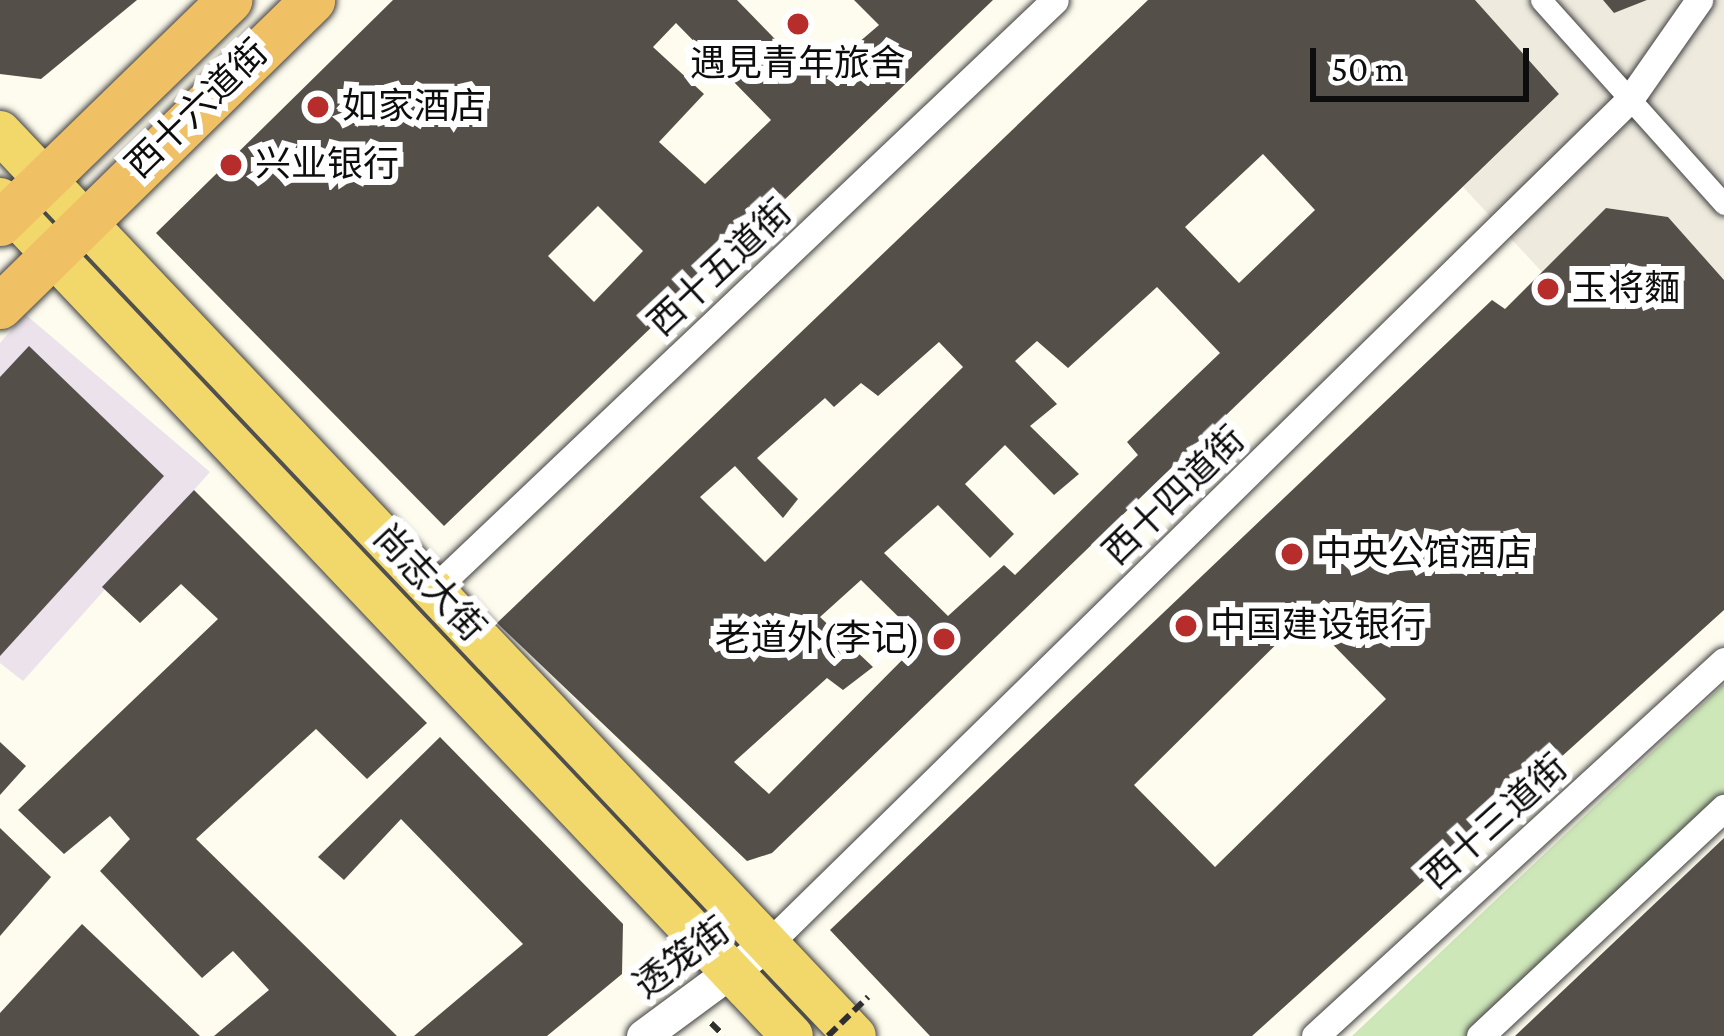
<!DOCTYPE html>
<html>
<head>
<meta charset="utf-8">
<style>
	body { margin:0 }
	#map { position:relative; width:1724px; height:1036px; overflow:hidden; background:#fefcee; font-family:"Crimson Pro","Noto Sans SC",serif }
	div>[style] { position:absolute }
	.industrial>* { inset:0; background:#ebe2eb }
	.green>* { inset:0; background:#cee7b9 }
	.plaza>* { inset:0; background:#eeeade }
	.building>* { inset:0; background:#554f4a }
	.path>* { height:6px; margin-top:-3px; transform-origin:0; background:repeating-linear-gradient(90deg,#2f2f2f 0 12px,transparent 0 18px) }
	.roads { filter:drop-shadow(0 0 3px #404040) drop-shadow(0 0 3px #404040) }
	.pedestrian>* { height:21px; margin:-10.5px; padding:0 10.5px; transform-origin:10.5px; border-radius:10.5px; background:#fff }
	.minor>* { height:27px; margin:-13.5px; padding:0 13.5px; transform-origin:13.5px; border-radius:13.5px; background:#fff }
	.tertiary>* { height:33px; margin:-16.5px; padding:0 16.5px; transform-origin:16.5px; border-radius:16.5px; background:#fff }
	.primary>* { height:42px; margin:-21px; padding:0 21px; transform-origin:21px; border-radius:21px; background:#f2d86b }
	.trunk>* { height:45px; margin:-22.5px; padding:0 22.5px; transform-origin:22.5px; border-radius:22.5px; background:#f0c064 }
	.path-bridge>* { height:6px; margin-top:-3px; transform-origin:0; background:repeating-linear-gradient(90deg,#2f2f2f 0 12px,transparent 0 18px) }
	.dots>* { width:33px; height:33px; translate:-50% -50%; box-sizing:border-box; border:6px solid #fff; border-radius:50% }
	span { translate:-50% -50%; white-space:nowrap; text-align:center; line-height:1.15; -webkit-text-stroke:12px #fff; paint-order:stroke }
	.poi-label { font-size:36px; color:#0d0d0d }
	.left { translate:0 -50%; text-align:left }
	.right { translate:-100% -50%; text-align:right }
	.street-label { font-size:36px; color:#0d0d0d }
	.scale { position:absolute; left:1310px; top:48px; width:219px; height:54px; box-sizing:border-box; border:6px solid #0d0d0d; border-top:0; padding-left:15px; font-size:36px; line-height:42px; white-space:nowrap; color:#0d0d0d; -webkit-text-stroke:9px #fff; paint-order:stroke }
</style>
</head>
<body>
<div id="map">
	<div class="industrial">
		<div style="clip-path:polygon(25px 314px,210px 472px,23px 681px,0 663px,0 343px)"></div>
	</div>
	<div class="green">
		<div style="clip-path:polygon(1724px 684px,1724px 796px,1470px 1036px,1352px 1036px)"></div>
	</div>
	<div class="plaza">
		<div style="clip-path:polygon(1475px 0,1603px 0,1614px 13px,1647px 0,1724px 0,1724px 280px,1668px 217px,1606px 208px,1542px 272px,1463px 187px,1559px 94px)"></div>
	</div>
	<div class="building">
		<div style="clip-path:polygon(0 0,137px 0,41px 79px,0 74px)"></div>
		<div style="clip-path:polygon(evenodd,393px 0,737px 0,815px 80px,879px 25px,854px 0,993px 0,444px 526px,156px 233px,393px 0,676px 23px,771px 120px,705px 184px,659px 142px,704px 94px,653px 47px,676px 23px,393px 0,598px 206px,643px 251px,594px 302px,548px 256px,598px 206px)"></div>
		<div style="clip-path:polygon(evenodd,1148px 0,1475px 0,1559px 94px,772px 853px,747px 861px,497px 623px,1148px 0,1263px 154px,1315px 210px,1239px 283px,1185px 227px,1263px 154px,1148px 0,1157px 287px,1220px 353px,1127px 442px,1138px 455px,1015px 575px,1004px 565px,948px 616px,884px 553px,938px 505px,990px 558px,1014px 534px,965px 484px,1005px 445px,1054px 495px,1079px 474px,1030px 426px,1057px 404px,1015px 361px,1037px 341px,1068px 368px,1157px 287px,1148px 0,939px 342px,963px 367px,765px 562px,700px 497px,735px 466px,783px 518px,798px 499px,757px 458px,825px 398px,834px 407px,861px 383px,878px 396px,939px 342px,1148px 0,861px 580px,922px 640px,769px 794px,734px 762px,827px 678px,843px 690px,873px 667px,820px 617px,861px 580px)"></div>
		<div style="clip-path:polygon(1603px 0,1647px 0,1614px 13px)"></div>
		<div style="clip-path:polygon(evenodd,1606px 208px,1668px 217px,1724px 280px,1724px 610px,1252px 1036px,930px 1036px,830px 930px,1492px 300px,1505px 309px,1606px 208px,1305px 616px,1386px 699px,1215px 867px,1134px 785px,1305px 616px)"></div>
		<div style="clip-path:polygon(29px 346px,164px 476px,0 656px,0 377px)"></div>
		<div style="clip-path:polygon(194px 490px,427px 723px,367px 779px,316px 729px,196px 839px,397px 1036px,214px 1036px,269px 990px,233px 951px,202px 978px,100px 871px,130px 839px,110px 816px,64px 854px,18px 810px,218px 619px,181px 584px,140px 623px,102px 587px)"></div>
		<div style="clip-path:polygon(440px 737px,623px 924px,622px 974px,547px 1036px,414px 1036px,523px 944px,401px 819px,344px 880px,318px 857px)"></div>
		<div style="clip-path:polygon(0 742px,26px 766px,0 795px)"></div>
		<div style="clip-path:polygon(0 828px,51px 877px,0 936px)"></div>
		<div style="clip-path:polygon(1724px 838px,1724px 1036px,1515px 1036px)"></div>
		<div style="clip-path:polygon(82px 924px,200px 1036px,0 1036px,0 1013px)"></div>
	</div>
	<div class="path">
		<div style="left:711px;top:1023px;width:18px;rotate:45deg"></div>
	</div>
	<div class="roads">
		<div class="pedestrian">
			<div style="left:1541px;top:0;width:274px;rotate:48.1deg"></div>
		</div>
		<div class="minor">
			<div style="left:435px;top:588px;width:854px;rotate:-43.48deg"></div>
			<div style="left:768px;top:944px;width:1207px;rotate:-44.43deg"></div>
			<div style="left:1630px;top:99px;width:121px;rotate:-55.1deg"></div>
			<div style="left:1315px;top:1036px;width:555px;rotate:-42.52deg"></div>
			<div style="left:1480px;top:1036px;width:334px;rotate:-43.1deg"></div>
		</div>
		<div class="tertiary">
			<div style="left:643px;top:1036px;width:155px;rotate:-36.4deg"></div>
		</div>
		<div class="primary">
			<div style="left:0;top:132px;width:1244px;rotate:46.6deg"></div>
			<div style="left:0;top:199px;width:1152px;rotate:46.58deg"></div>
		</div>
		<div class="trunk">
			<div style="left:0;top:223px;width:320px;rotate:-44.2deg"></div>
			<div style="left:0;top:306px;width:437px;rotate:-44.4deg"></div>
		</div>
	</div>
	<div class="path-bridge">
		<div style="left:828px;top:1036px;width:56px;rotate:-44.3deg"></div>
	</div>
	<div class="dots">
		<div style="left:798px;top:24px;background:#b62d2c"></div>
		<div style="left:318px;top:107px;background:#b62d2c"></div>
		<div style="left:231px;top:165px;background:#b62d2c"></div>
		<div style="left:1548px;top:289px;background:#b62d2c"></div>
		<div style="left:1292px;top:554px;background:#b62d2c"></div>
		<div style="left:1186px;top:626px;background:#b62d2c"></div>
		<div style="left:944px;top:639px;background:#b62d2c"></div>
	</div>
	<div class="poi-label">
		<span style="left:798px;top:64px">遇見青年旅舍</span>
		<span class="left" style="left:342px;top:107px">如家酒店</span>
		<span class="left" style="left:255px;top:165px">兴业银行</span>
		<span class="left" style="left:1572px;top:289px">玉将麵</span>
		<span class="left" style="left:1316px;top:554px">中央公馆酒店</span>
		<span class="left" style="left:1210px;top:626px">中国建设银行</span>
		<span class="right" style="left:920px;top:639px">老道外(李记)</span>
	</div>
	<div class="street-label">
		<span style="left:197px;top:109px;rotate:-44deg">西十六道街</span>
		<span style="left:720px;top:268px;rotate:-43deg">西十五道街</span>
		<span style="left:1174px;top:496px;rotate:-44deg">西十四道街</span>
		<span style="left:429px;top:583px;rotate:47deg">尚志大街</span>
		<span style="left:1495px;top:822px;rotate:-42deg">西十三道街</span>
		<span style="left:682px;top:958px;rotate:-36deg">透笼街</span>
	</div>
	<div class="scale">50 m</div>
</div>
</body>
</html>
